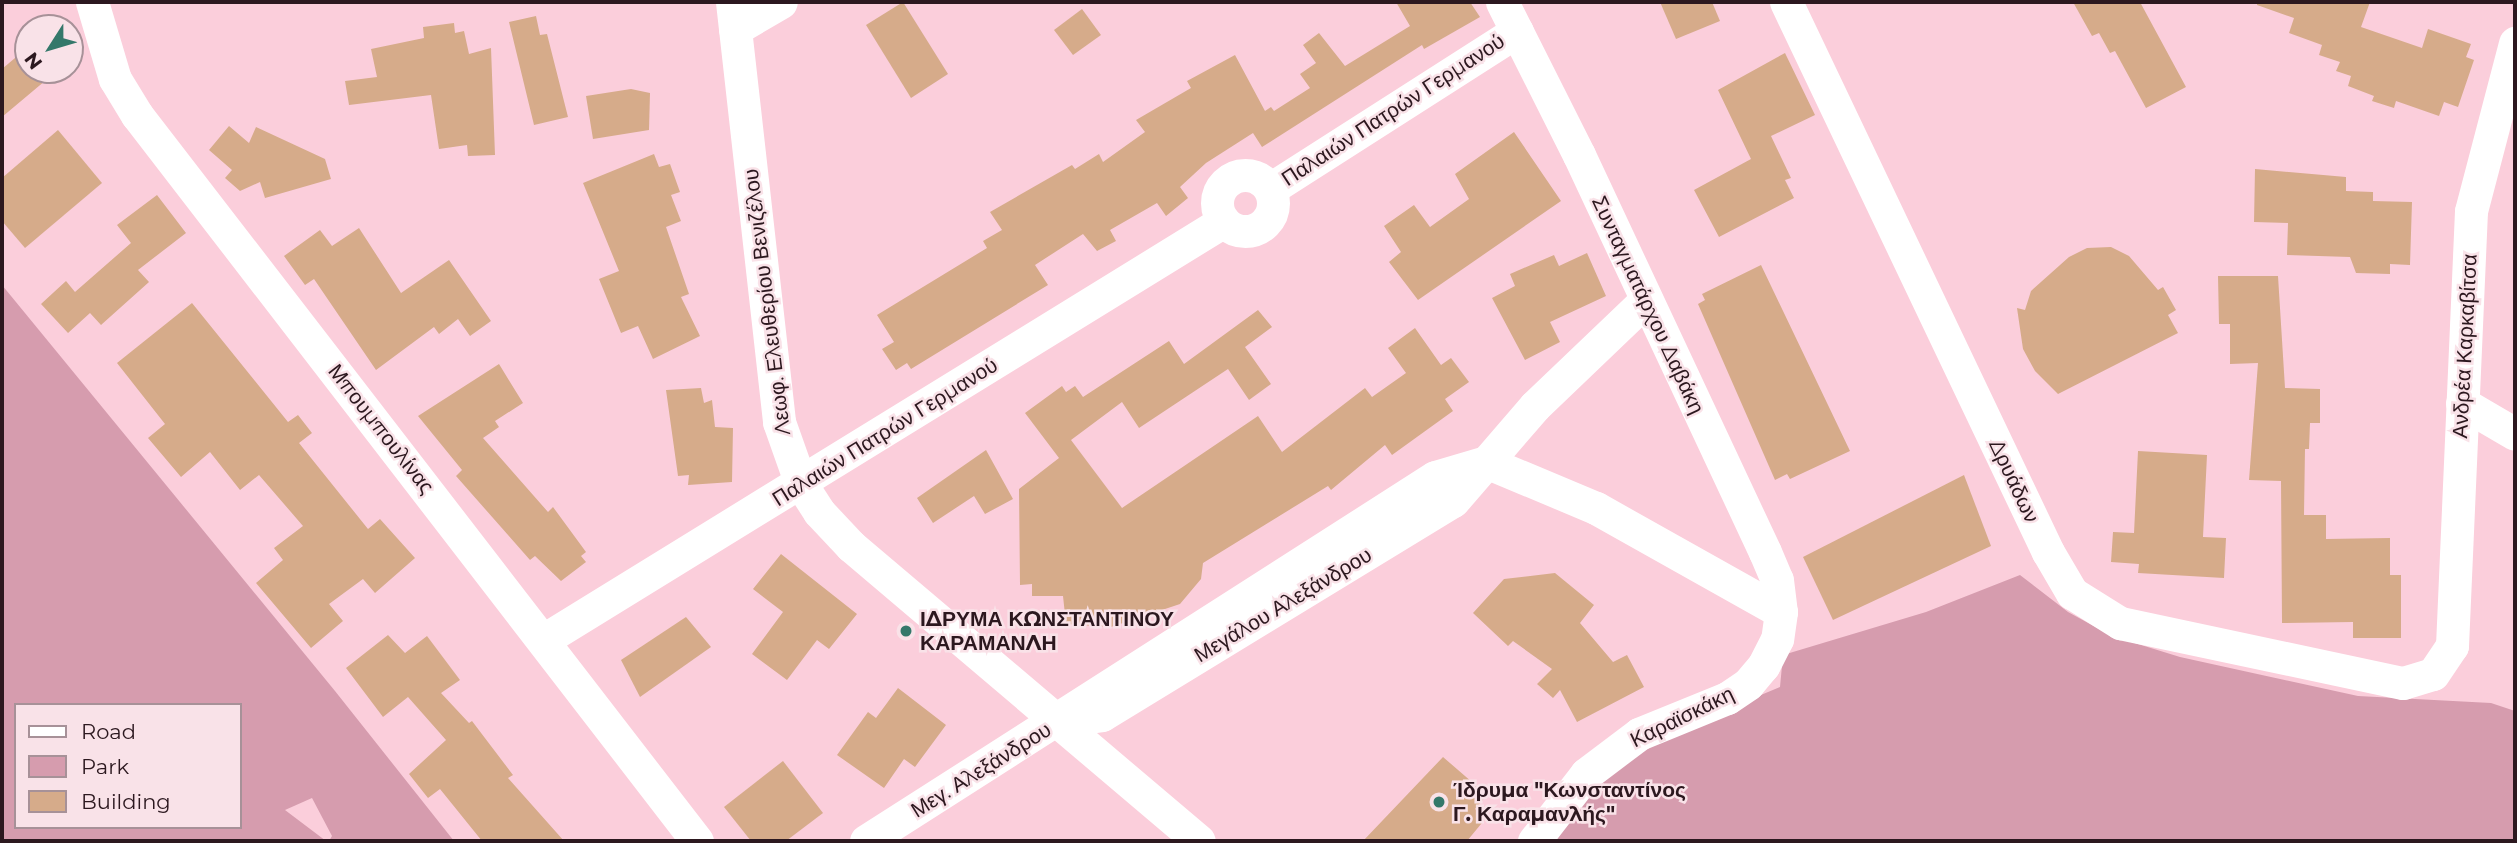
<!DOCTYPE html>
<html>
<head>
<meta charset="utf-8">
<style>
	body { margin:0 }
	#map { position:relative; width:2517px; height:843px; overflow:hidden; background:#fbcedb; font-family:Montserrat,sans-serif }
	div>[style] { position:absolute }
	.green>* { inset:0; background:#d69cae }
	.building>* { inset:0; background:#d6ab8a }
	.minor>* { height:33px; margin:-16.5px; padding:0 16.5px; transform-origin:16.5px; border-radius:16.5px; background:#fff }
	.minor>.ring { margin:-16.5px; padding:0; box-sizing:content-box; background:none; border:33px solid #fff; border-radius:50% }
	.dots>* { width:19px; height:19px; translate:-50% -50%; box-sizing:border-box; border:4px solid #f9e2e8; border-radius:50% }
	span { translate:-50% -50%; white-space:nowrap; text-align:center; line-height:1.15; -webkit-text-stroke:5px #f9e2e8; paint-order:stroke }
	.street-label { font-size:21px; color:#2c181f }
	.poi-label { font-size:21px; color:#2c181f; font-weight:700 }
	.left { translate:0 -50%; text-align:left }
	.frame { position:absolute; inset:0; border:4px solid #2c181f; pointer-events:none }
	.legend { position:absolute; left:14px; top:703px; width:228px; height:126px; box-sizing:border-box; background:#f9e2e8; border:2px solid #a79198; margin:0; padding:9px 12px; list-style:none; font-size:21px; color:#2c181f }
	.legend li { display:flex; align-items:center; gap:14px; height:35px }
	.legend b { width:35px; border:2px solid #a79198 }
	.north { position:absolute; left:14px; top:14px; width:70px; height:70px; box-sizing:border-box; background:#f9e2e8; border:2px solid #a79198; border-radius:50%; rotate:233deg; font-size:19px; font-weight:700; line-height:28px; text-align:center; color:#2c181f }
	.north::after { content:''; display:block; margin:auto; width:24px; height:32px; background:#34786a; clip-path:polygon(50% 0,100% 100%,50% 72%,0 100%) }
</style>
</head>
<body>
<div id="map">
	<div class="green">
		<div style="clip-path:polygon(evenodd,2px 285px,335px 691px,454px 841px,329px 841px,332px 836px,312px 798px,285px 810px,326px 841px,2px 841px,2px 285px,16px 705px,240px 705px,240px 827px,16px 827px,16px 705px)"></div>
		<div style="clip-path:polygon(2020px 575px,2068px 612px,2112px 636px,2180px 657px,2358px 696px,2491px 703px,2515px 711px,2515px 841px,1550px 841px,1597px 777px,1644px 744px,1780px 687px,1783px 655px,1926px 612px)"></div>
	</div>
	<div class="building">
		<div style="clip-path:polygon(903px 2px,948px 74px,911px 98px,866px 25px)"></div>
		<div style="clip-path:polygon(1396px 2px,1470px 2px,1480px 17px,1424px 49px,1422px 45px,1262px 147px,1253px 133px,1206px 163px,1180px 187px,1188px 198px,1166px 216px,1157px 203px,1110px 230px,1116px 241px,1097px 251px,1083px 234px,1035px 265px,1048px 285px,911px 369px,907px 363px,896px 370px,882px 349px,894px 342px,877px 315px,987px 248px,983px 241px,1002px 230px,990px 212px,1072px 165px,1075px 169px,1099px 154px,1103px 162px,1145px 132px,1136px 120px,1191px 88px,1187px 81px,1235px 55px,1265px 111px,1271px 107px,1274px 111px,1310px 88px,1300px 74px,1316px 63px,1303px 45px,1319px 33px,1345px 66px,1410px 26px)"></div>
		<div style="clip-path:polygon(1660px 2px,1712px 2px,1720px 21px,1676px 39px)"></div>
		<div style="clip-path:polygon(2073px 2px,2140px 2px,2186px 87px,2146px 108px,2115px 51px,2110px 53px,2099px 33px,2092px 36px)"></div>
		<div style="clip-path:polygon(2257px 2px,2370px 2px,2361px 27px,2422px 48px,2428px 29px,2471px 44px,2466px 57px,2474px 60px,2458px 107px,2444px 102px,2439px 116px,2396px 101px,2394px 108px,2372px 101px,2374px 96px,2348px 86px,2351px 76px,2336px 71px,2340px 62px,2319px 55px,2322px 45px,2289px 33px,2294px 18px,2257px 5px)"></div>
		<div style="clip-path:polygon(1082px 9px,1101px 35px,1073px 55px,1054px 30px)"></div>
		<div style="clip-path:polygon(536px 16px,540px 35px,547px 34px,568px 117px,534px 125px,509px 22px)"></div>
		<div style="clip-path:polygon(454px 23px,455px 33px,464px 31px,469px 54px,491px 48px,495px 155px,468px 156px,467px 145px,439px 149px,431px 95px,349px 105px,345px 81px,377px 77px,371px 49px,424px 38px,423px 27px)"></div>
		<div style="clip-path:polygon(28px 47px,28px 70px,58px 70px,2px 117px,2px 69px)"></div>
		<div style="clip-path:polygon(1785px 53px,1815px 115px,1771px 136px,1791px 178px,1785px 180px,1794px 198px,1719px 237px,1694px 190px,1751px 159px,1718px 90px)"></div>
		<div style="clip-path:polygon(631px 89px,650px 93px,649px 130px,593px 139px,586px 96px)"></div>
		<div style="clip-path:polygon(229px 126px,249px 143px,256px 127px,325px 159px,331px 179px,265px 198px,260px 182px,240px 191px,225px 178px,232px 170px,209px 150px)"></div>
		<div style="clip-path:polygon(58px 130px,102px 183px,25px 248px,2px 221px,2px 178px)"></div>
		<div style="clip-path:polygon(1514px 132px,1561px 201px,1418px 300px,1389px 262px,1401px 252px,1384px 226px,1414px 205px,1430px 227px,1469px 199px,1455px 174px)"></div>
		<div style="clip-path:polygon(654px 154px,659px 167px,670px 164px,680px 192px,671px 195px,681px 221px,666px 227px,689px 294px,681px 297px,700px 336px,653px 359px,638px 326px,621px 333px,599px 279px,619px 271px,583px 183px)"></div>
		<div style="clip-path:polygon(2255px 169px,2346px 177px,2346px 191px,2373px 192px,2373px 201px,2412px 202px,2410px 265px,2390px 264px,2390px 274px,2356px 273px,2350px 257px,2287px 255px,2288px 223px,2254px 222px)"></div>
		<div style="clip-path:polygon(157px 195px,186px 233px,138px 270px,149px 282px,101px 325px,90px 313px,68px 333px,41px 304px,66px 281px,75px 292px,131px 243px,117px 225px)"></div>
		<div style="clip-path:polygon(359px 228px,401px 293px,449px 260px,491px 321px,470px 336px,458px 319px,439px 334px,434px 327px,376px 370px,314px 279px,305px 285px,284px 256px,320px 230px,332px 246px)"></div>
		<div style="clip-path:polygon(2111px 247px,2129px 256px,2158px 290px,2163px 287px,2176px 310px,2168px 315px,2178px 333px,2058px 394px,2035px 371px,2023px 349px,2017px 308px,2025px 310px,2031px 291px,2069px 257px,2087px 248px)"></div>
		<div style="clip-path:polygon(1587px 253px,1606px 296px,1550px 322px,1560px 342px,1525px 360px,1492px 298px,1515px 286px,1510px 274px,1554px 255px,1559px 266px)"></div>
		<div style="clip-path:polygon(1761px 265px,1850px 451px,1790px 479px,1787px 474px,1775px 480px,1698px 304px,1705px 300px,1702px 294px)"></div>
		<div style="clip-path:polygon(2218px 276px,2278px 276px,2285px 388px,2320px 389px,2320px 423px,2310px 423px,2309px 449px,2305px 449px,2304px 515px,2326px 515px,2326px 539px,2390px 538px,2390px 575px,2401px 575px,2401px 638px,2353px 638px,2353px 622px,2282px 623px,2281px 481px,2249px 480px,2258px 363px,2230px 364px,2230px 324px,2219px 324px)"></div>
		<div style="clip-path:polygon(192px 303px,288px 422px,298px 415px,312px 433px,299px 443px,368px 529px,380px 519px,415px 558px,375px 593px,363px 579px,329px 604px,343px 621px,311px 648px,256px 583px,283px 560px,274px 548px,303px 526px,259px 475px,240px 490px,210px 452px,181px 477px,148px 438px,165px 424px,117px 363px)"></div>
		<div style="clip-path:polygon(1258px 310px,1272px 327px,1245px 347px,1271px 384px,1249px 400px,1228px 369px,1139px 428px,1122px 402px,1071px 440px,1122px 508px,1258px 416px,1282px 452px,1365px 388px,1372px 397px,1406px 373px,1388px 348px,1415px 328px,1441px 365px,1451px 358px,1469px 382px,1445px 399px,1453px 411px,1392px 455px,1385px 445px,1331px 490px,1328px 486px,1203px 563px,1201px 579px,1180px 604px,1111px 627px,1066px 624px,1063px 596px,1032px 596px,1032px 584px,1020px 585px,1019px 489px,1059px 458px,1025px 413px,1062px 386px,1066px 392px,1075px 386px,1083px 397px,1169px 341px,1184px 364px)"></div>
		<div style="clip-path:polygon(499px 364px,523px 403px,495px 421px,499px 427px,483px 438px,548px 512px,553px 507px,586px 552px,581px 556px,586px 562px,561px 581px,535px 556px,530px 560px,456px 476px,462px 470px,418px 416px)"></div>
		<div style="clip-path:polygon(701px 388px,704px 403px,712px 400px,715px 427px,733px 428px,732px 482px,688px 485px,689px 475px,678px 476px,666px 390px)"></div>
		<div style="clip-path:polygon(986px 450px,1013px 499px,985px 514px,974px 496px,933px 523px,917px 498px)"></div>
		<div style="clip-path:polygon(2138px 451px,2207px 455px,2203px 537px,2226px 538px,2224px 578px,2138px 573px,2139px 564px,2111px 562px,2113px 532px,2134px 533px)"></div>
		<div style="clip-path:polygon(1964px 475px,1991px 546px,1833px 620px,1803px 557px)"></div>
		<div style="clip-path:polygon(781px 554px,857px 614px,829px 649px,817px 640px,787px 680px,752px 654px,783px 612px,753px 589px)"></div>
		<div style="clip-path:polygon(1555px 573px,1594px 605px,1580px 623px,1613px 662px,1627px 655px,1644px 687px,1577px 722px,1560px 690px,1553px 698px,1537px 684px,1552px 669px,1513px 641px,1508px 646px,1473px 613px,1504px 579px)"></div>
		<div style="clip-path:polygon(686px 617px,711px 647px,640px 697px,621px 660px)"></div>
		<div style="clip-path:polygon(388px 635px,405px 653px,427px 636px,460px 680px,441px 693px,469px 723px,472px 721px,513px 775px,508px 778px,564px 841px,482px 841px,440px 789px,428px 798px,409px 774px,446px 740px,408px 697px,383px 717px,346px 668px)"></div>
		<div style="clip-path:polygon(898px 688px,946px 725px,915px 767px,904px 759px,884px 788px,837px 755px,868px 712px,876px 718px)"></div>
		<div style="clip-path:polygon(1443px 757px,1487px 795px,1475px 809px,1486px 818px,1467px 841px,1363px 841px)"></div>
		<div style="clip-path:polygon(783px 761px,823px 813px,786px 841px,751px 841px,724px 807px)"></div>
	</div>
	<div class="minor">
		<div style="left:92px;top:2px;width:80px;rotate:73.4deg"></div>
		<div style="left:115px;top:79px;width:42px;rotate:58.6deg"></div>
		<div style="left:137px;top:115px;width:917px;rotate:52.36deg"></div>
		<div style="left:732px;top:2px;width:423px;rotate:83.6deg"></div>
		<div style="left:779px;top:422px;width:66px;rotate:70.5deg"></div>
		<div style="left:801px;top:484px;width:33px;rotate:57deg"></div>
		<div style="left:819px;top:512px;width:47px;rotate:46.7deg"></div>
		<div style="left:851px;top:546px;width:456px;rotate:40.3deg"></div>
		<div style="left:1502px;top:2px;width:171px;rotate:63.3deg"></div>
		<div style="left:1579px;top:155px;width:438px;rotate:64.9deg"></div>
		<div style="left:1765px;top:552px;width:30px;rotate:67deg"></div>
		<div style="left:1777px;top:580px;width:32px;rotate:83deg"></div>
		<div style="left:1781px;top:612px;width:27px;rotate:98deg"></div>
		<div style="left:1777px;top:639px;width:30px;rotate:117deg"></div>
		<div style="left:1763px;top:666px;width:23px;rotate:130deg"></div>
		<div style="left:1748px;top:684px;width:25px;rotate:146deg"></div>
		<div style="left:1727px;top:698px;width:95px;rotate:157.8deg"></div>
		<div style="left:1639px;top:734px;width:66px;rotate:143deg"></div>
		<div style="left:1586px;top:774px;width:85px;rotate:127.8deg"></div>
		<div style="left:1786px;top:2px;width:609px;rotate:64.53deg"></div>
		<div style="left:2048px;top:552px;width:48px;rotate:59.7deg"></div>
		<div style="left:2072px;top:593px;width:57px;rotate:32deg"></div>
		<div style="left:2120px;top:623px;width:289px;rotate:12deg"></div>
		<div style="left:2403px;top:683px;width:31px;rotate:-17deg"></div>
		<div style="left:2433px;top:674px;width:34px;rotate:-56deg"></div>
		<div style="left:2452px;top:646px;width:435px;rotate:-87.5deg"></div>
		<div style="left:2471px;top:211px;width:174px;rotate:-75.3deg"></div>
		<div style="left:735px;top:29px;width:53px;rotate:-30.4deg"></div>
		<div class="ring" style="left:1217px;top:175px;width:23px;height:23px"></div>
		<div style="left:1270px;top:189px;width:293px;rotate:-32.6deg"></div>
		<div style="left:2462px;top:403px;width:61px;rotate:30.3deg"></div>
		<div style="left:545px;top:639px;width:797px;rotate:-31.62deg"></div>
		<div style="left:1060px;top:721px;width:42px;rotate:-8.1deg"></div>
		<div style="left:1102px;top:715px;width:411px;rotate:-31.4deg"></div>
		<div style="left:1453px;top:501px;width:125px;rotate:-49.2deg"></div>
		<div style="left:1535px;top:406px;width:151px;rotate:-43.7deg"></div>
		<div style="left:866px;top:841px;width:675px;rotate:-32.61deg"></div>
		<div style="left:1435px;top:477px;width:53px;rotate:-16.4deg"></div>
		<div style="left:1486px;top:462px;width:119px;rotate:22.7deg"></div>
		<div style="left:1596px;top:508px;width:212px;rotate:29.3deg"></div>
	</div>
	<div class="dots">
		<div style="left:906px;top:631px;background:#34786a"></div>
		<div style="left:1439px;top:802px;background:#34786a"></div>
	</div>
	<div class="street-label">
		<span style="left:1393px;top:110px;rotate:-33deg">Παλαιών Πατρών Γερμανού</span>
		<span style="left:767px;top:302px;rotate:-97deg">Λεωφ. Ελευθερίου Βενιζέλου</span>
		<span style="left:1648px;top:305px;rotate:65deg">Συνταγματάρχου Δαβάκη</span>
		<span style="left:2465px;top:346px;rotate:-87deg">Ανδρέα Καρκαβίτσα</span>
		<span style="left:381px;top:429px;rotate:52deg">Μπουμπουλίνας</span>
		<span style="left:885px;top:432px;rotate:-32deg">Παλαιών Πατρών Γερμανού</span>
		<span style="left:2014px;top:481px;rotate:65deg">Δρυάδων</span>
		<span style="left:1283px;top:605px;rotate:-31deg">Μεγάλου Αλεξάνδρου</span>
		<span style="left:1682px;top:717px;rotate:-26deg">Καραϊσκάκη</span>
		<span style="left:981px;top:770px;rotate:-32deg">Μεγ. Αλεξάνδρου</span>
	</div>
	<div class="poi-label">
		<span class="left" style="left:920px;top:631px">ΙΔΡΥΜΑ ΚΩΝΣΤΑΝΤΙΝΟΥ<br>ΚΑΡΑΜΑΝΛΗ</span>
		<span class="left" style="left:1453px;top:802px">Ίδρυμα "Κωνσταντίνος<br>Γ. Καραμανλής"</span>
	</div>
	<div class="frame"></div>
	<ul class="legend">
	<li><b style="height:9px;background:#fff"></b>Road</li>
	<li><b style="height:19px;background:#d69cae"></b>Park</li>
	<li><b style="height:19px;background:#d6ab8a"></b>Building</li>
	</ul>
	<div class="north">N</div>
</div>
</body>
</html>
